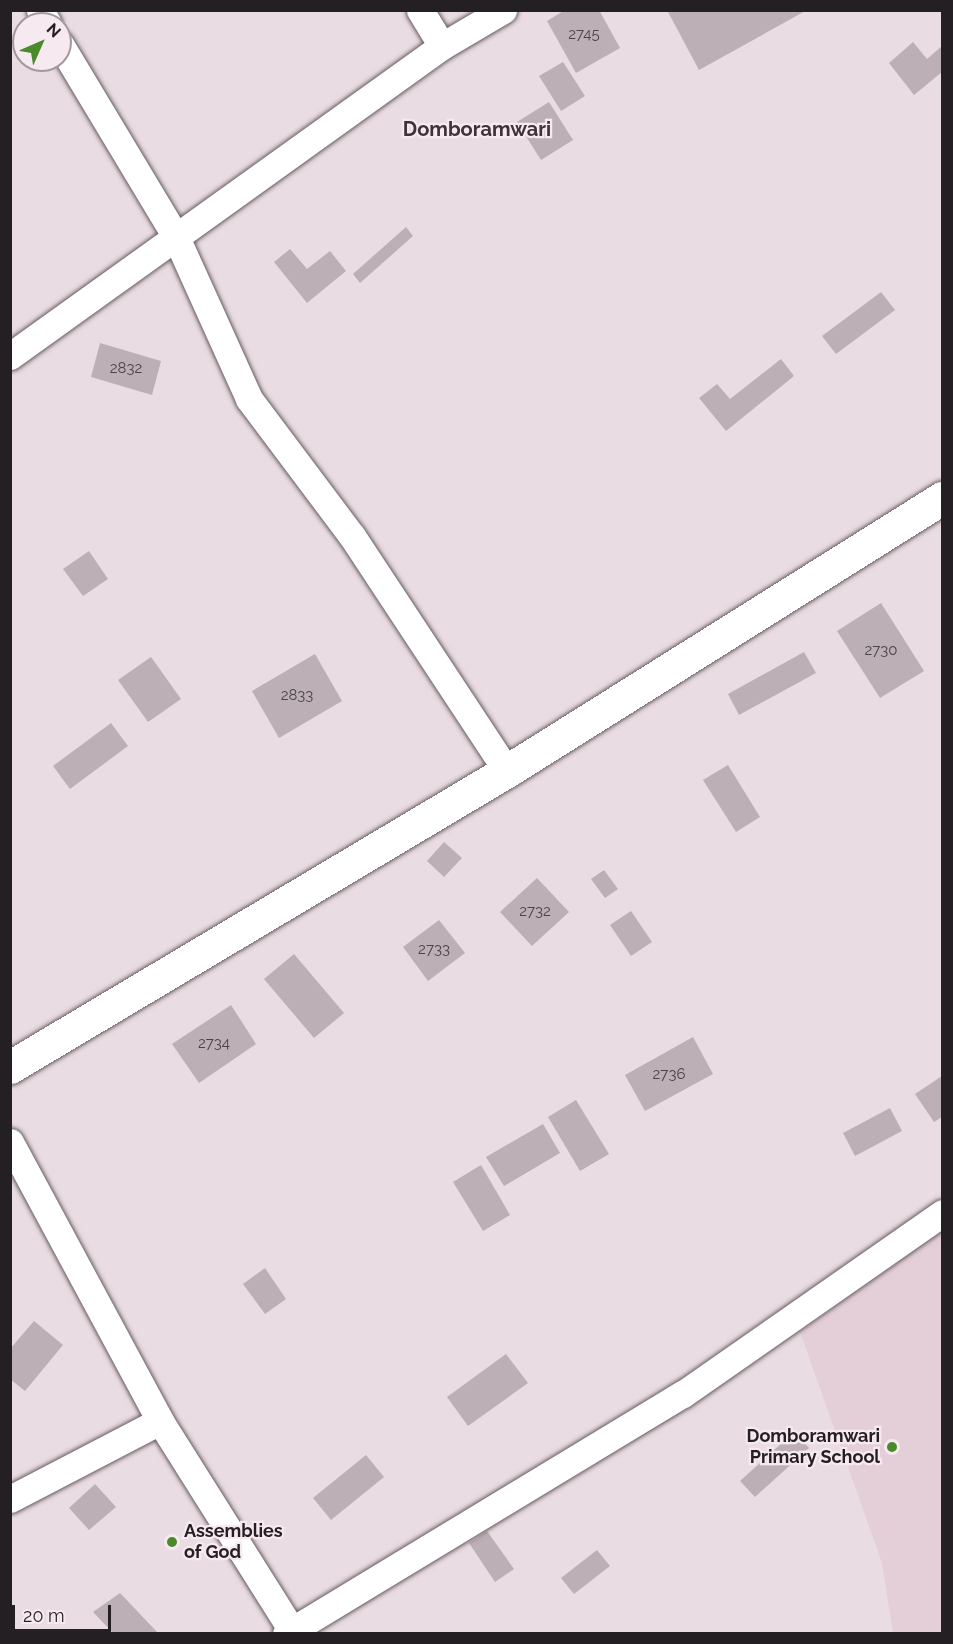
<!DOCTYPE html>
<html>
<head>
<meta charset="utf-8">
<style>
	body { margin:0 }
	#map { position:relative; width:953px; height:1644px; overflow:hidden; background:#e9dce2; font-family:Raleway,sans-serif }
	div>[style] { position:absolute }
	.built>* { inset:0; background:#e4cfd9 }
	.building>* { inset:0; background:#bcb0b6 }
	.roads { filter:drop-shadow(0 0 2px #665b60) drop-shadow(0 0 2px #665b60) }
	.minor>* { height:27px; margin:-13.5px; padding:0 13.5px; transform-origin:13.5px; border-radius:13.5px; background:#fff }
	.tertiary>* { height:33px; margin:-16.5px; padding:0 16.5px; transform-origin:16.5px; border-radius:16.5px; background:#fff }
	.dots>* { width:16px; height:16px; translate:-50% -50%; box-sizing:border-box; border:3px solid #f6e9ef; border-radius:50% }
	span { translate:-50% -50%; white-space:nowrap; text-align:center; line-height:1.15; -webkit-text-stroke:4.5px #f6e9ef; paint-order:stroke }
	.number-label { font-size:15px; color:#4a4347 }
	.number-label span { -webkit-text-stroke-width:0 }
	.poi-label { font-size:18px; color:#241f22; font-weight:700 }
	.right { translate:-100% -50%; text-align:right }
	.left { translate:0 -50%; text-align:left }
	.neighbourhood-label { font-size:20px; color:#3d3338; font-weight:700 }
	.frame { position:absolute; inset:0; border:12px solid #241f22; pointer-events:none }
	.north { position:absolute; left:12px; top:12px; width:60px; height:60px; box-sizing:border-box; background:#f6e9ef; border:2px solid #a2989d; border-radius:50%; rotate:45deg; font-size:16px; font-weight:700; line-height:24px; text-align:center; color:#241f22 }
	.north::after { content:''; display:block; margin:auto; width:21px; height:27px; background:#4b8a2b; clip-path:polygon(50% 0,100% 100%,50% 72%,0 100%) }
	.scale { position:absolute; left:12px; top:1605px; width:99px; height:27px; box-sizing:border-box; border:3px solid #241f22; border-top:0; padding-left:8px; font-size:18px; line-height:21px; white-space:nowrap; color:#241f22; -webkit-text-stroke:4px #f6e9ef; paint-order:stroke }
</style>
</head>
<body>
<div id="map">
	<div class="built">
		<div style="clip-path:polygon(942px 1231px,942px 1633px,893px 1633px,882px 1563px,800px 1332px)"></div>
	</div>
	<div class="building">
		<div style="clip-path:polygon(565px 10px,599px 10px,620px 48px,576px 73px,547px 21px)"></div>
		<div style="clip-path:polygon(667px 10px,807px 10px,699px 70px)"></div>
		<div style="clip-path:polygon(913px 42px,927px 59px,942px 46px,942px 72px,914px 95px,889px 63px)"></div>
		<div style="clip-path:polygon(563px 62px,585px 96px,561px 111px,539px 76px)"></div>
		<div style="clip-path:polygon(549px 102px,573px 140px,541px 160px,517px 122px)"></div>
		<div style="clip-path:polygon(406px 227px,413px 236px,360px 283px,353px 274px)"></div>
		<div style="clip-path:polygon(290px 249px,307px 269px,330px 251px,346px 271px,307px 303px,274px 262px)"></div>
		<div style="clip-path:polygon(881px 292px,895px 310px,836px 354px,822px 336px)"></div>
		<div style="clip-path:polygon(100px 343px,161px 361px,152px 395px,91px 377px)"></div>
		<div style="clip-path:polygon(781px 359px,794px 376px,726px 431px,699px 398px,717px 384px,730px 399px)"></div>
		<div style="clip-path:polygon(89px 551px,108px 579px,83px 596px,63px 569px)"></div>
		<div style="clip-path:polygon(881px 603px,924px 671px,880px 698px,837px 631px)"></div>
		<div style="clip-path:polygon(804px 652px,816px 673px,739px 715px,728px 694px)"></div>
		<div style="clip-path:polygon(315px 654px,342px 701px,279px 738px,252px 691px)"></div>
		<div style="clip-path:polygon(151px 657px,181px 699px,148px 722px,118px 680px)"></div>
		<div style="clip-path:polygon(111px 723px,128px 746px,70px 789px,53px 766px)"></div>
		<div style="clip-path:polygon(728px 765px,760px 817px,736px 832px,703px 780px)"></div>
		<div style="clip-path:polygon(444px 842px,462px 858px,444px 877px,427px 861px)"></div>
		<div style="clip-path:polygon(604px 870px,618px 889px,605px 898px,591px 879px)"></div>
		<div style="clip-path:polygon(537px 878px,569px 912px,532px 946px,500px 912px)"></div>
		<div style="clip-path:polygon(631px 911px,652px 942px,631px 956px,610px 925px)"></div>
		<div style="clip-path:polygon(439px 920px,465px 953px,428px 981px,403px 947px)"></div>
		<div style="clip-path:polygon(294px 954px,344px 1013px,314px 1038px,264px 979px)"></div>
		<div style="clip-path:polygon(231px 1005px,256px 1044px,199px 1083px,172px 1044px)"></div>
		<div style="clip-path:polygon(693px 1037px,713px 1074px,645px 1111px,625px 1075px)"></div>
		<div style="clip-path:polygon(942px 1076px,942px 1117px,934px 1122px,915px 1094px)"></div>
		<div style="clip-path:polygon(576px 1100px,609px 1154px,580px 1171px,548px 1117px)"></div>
		<div style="clip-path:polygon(890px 1108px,902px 1131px,855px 1156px,843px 1133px)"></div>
		<div style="clip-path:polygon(543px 1124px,560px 1153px,504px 1186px,486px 1157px)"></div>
		<div style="clip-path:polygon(481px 1165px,510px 1215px,483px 1231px,453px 1182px)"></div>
		<div style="clip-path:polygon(265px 1268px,286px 1299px,265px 1314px,243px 1284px)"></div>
		<div style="clip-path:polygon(34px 1321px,63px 1345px,25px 1391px,10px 1379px,10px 1349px)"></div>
		<div style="clip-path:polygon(506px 1354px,528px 1383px,468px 1426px,447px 1397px)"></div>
		<div style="clip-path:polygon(794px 1432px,809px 1448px,755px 1497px,740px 1481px)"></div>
		<div style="clip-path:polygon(366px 1455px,384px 1477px,331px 1520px,313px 1498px)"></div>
		<div style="clip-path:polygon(95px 1484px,116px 1507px,89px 1530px,69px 1508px)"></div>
		<div style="clip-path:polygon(487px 1531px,514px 1569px,495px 1582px,469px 1543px)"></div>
		<div style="clip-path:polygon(597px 1550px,610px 1566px,574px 1594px,561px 1578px)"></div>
		<div style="clip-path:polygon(120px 1593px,159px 1634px,114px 1634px,93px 1612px)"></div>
	</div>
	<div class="roads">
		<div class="minor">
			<div style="left:40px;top:10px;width:16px;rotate:60deg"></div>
			<div style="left:420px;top:10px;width:42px;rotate:58.6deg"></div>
			<div style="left:60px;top:44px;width:225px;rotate:59deg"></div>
			<div style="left:176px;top:237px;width:178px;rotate:65.7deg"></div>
			<div style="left:249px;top:399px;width:171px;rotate:53.1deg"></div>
			<div style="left:352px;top:536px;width:282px;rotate:56.6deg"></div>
			<div style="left:10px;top:356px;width:532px;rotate:-35.66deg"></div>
			<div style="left:442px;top:46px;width:71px;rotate:-30.5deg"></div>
			<div style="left:10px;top:1142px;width:317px;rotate:61.7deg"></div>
			<div style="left:160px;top:1421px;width:252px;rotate:57.8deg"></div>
			<div style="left:10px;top:1499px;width:169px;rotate:-27.5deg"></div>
			<div style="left:286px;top:1634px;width:464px;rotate:-31.2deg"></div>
			<div style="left:683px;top:1394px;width:316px;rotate:-34.9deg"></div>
		</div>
		<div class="tertiary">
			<div style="left:10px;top:1067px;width:578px;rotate:-30.78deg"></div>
			<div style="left:507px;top:771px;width:514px;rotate:-32.11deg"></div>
		</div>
	</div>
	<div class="dots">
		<div style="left:892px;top:1447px;background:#4b8a2b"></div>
		<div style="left:172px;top:1542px;background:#4b8a2b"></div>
	</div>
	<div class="number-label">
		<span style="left:584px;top:35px">2745</span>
		<span style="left:126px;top:369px">2832</span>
		<span style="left:881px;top:651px">2730</span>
		<span style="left:297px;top:696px">2833</span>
		<span style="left:535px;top:912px">2732</span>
		<span style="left:434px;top:950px">2733</span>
		<span style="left:214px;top:1044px">2734</span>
		<span style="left:669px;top:1075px">2736</span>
	</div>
	<div class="poi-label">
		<span class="right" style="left:880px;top:1447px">Domboramwari<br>Primary School</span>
		<span class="left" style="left:184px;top:1542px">Assemblies<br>of God</span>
	</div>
	<div class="neighbourhood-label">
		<span style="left:477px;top:129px">Domboramwari</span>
	</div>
	<div class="frame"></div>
	<div class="north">N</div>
	<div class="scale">20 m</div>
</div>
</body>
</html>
